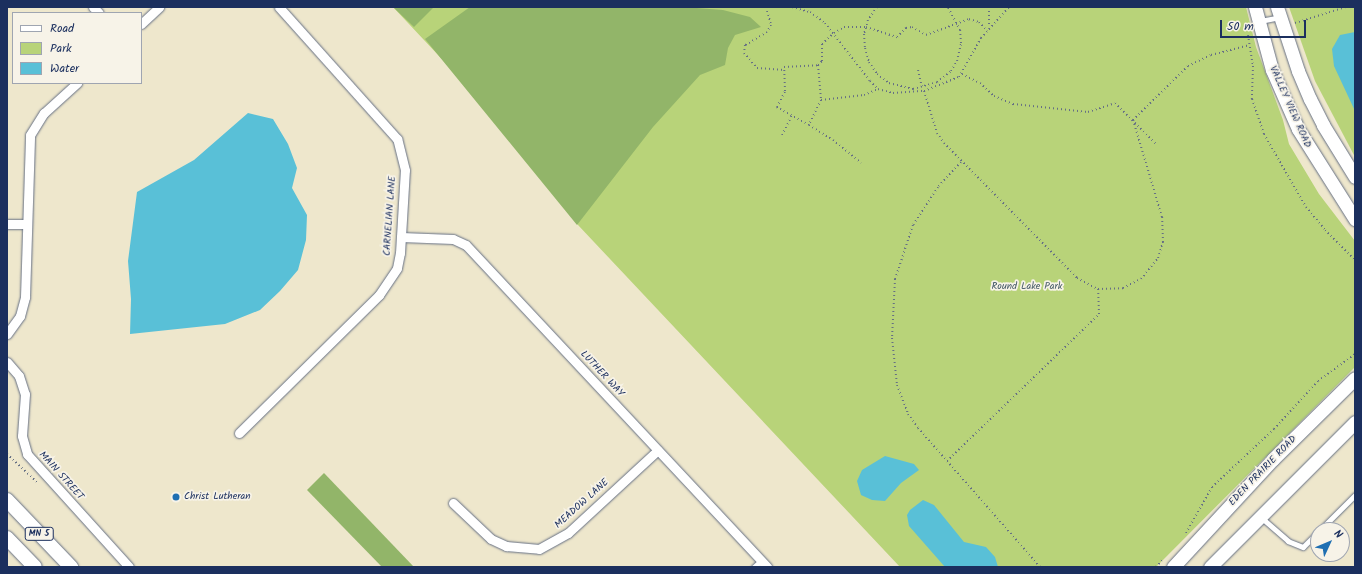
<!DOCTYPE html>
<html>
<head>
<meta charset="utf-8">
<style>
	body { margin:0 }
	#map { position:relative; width:1362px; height:574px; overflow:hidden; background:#eee7cc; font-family:Kalam,sans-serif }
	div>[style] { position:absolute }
	.green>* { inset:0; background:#b8d379 }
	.forest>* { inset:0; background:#92b569 }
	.water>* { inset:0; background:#59c0d7 }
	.path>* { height:2px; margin-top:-1px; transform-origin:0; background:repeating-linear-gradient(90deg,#656f84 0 1px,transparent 0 4px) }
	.roads { filter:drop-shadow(0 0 1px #656f84) drop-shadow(0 0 1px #656f84) }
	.lane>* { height:4.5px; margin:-2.25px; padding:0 2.25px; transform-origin:2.25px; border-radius:2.25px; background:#fff }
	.street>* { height:9px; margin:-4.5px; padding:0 4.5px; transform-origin:4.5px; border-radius:4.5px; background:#fff }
	.secondary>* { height:13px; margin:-6.5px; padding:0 6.5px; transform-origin:6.5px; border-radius:6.5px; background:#fff }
	.primary>* { height:14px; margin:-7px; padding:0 7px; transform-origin:7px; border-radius:7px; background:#fff }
	.dots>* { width:11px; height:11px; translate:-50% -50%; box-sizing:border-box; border:2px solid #f7f3e8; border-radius:50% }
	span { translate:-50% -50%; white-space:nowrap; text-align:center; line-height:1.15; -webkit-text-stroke:3.5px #f7f3e8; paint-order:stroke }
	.shield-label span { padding:1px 3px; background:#f7f3e8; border:1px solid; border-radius:3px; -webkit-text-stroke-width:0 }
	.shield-label { font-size:9px; color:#1b2f5e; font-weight:700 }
	.street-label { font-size:10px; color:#1b2f5e }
	.park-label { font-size:10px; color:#425865 }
	.poi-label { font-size:10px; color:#1b2f5e }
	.left { translate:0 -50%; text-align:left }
	.frame { position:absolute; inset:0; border:8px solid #1b2f5e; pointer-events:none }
	.legend { position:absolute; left:12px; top:12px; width:130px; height:72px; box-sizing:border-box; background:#f7f3e8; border:1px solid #9fa5b1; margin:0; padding:5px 7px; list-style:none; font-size:12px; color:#1b2f5e }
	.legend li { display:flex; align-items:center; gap:8px; height:20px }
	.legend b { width:20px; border:1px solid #9fa5b1 }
	.north { position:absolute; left:1310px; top:522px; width:40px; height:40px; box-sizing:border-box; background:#f7f3e8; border:1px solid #9fa5b1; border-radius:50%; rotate:46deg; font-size:11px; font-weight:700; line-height:16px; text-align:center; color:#1b2f5e }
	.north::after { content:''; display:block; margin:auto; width:14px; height:18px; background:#1f6fb2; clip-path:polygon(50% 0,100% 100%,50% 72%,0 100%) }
	.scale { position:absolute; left:1220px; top:20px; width:86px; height:18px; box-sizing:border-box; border:2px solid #1b2f5e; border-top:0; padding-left:5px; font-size:12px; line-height:14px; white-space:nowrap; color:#1b2f5e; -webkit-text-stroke:3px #f7f3e8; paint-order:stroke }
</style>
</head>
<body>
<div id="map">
	<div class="green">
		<div style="clip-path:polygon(393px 7px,1246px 7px,1256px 47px,1283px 120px,1289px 144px,1319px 194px,1355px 241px,1355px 367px,1156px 567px,900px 567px,578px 225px,455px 73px)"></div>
		<div style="clip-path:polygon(1289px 7px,1355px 7px,1355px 157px,1315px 81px)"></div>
	</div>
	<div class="forest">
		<div style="clip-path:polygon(393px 7px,434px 7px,414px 27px)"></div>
		<div style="clip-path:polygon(470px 7px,683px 7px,723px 10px,750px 17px,761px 27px,735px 35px,728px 48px,725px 65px,700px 75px,653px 127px,577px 225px,425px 39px)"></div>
		<div style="clip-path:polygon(324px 473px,414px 567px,382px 567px,307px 490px)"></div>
	</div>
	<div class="water">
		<div style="clip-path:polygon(1355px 32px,1355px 111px,1334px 66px,1332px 49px,1340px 35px)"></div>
		<div style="clip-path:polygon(248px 113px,273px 119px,288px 144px,297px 168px,292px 188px,307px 215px,306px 240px,298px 270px,280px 291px,260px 310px,225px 324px,130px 334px,131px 299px,128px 261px,137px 192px,194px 160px)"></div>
		<div style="clip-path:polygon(885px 456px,914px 464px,919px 470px,901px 483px,885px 501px,872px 500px,861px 495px,857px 481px,862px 470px)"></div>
		<div style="clip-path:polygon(923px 500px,934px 505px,964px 542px,986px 547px,995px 557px,998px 567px,945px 567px,909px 526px,907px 515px,910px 510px)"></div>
	</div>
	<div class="path">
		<div style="left:751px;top:7px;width:15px"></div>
		<div style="left:766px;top:7px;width:19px;rotate:74deg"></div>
		<div style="left:771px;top:25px;width:8px;rotate:120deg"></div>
		<div style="left:767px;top:32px;width:26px;rotate:149deg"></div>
		<div style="left:745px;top:45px;width:8px;rotate:97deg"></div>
		<div style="left:744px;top:53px;width:20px;rotate:49deg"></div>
		<div style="left:757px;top:68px;width:27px;rotate:4deg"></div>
		<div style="left:792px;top:7px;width:19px;rotate:16deg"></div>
		<div style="left:810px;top:12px;width:19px;rotate:36deg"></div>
		<div style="left:825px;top:23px;width:73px;rotate:52.2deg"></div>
		<div style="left:870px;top:81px;width:11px;rotate:45deg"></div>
		<div style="left:878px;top:89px;width:16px;rotate:15deg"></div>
		<div style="left:893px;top:93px;width:31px;rotate:-4deg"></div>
		<div style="left:924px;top:91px;width:38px;rotate:-22deg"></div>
		<div style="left:959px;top:77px;width:45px;rotate:-60.6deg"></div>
		<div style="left:981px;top:38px;width:42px;rotate:-47.9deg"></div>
		<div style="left:877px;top:7px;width:16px;rotate:125deg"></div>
		<div style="left:868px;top:20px;width:15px;rotate:106deg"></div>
		<div style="left:864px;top:34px;width:14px;rotate:86deg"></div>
		<div style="left:865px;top:48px;width:15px;rotate:74deg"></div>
		<div style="left:869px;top:62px;width:14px;rotate:56deg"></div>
		<div style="left:877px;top:74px;width:15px;rotate:37deg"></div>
		<div style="left:889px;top:83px;width:25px;rotate:14deg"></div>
		<div style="left:913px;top:89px;width:25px;rotate:-16deg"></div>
		<div style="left:937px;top:82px;width:18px;rotate:-38deg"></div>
		<div style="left:951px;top:71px;width:12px;rotate:-59deg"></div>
		<div style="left:957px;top:61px;width:18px;rotate:-77deg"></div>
		<div style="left:961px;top:43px;width:13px;rotate:-94deg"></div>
		<div style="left:960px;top:30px;width:26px;rotate:-118deg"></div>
		<div style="left:989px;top:7px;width:19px;rotate:90deg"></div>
		<div style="left:1295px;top:23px;width:53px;rotate:-17.4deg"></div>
		<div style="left:1248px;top:35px;width:31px;rotate:81deg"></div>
		<div style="left:1253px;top:66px;width:33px;rotate:92deg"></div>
		<div style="left:1252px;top:99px;width:37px;rotate:71deg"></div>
		<div style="left:1264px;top:134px;width:84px;rotate:60.1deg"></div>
		<div style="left:1306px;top:207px;width:30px;rotate:50deg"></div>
		<div style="left:1325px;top:230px;width:42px;rotate:45deg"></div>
		<div style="left:818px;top:65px;width:6px;rotate:-45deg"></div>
		<div style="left:822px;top:61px;width:17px;rotate:-90deg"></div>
		<div style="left:822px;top:44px;width:16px;rotate:-43deg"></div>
		<div style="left:834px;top:33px;width:12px;rotate:-31deg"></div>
		<div style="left:844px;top:27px;width:22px"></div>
		<div style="left:866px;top:27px;width:33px;rotate:18deg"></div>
		<div style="left:897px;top:37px;width:13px;rotate:-45deg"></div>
		<div style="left:906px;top:28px;width:6px;rotate:-9deg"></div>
		<div style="left:912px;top:27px;width:16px;rotate:30deg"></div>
		<div style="left:926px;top:35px;width:46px;rotate:-20.4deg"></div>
		<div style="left:969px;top:19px;width:10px;rotate:17deg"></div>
		<div style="left:979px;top:22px;width:12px;rotate:48deg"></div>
		<div style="left:818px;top:65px;width:35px;rotate:85deg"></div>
		<div style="left:821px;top:100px;width:28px;rotate:116deg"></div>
		<div style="left:809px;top:125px;width:37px;rotate:-151deg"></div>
		<div style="left:777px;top:107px;width:18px;rotate:-63deg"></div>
		<div style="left:785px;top:91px;width:24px;rotate:-92deg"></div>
		<div style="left:784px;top:67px;width:34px;rotate:-3deg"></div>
		<div style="left:918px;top:70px;width:18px;rotate:77deg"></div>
		<div style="left:962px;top:74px;width:20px;rotate:27deg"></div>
		<div style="left:980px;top:83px;width:19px;rotate:43deg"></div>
		<div style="left:994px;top:96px;width:21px;rotate:23deg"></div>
		<div style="left:1013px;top:104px;width:75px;rotate:6.1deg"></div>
		<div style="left:1088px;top:112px;width:28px;rotate:-18deg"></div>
		<div style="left:1115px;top:103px;width:58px;rotate:45deg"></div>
		<div style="left:924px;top:91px;width:44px;rotate:72.8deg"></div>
		<div style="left:937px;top:133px;width:12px;rotate:55deg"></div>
		<div style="left:944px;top:143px;width:190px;rotate:45.4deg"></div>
		<div style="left:1077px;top:278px;width:24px;rotate:28deg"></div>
		<div style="left:1098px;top:289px;width:25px;rotate:-2deg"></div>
		<div style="left:1123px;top:288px;width:20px;rotate:-27deg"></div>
		<div style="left:1141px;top:279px;width:27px;rotate:-51deg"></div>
		<div style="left:1158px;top:258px;width:17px;rotate:-73deg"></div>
		<div style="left:1163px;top:242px;width:25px;rotate:-92deg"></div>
		<div style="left:1162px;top:217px;width:101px;rotate:-106.6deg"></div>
		<div style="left:821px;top:100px;width:43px;rotate:-6.6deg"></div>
		<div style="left:864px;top:95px;width:15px;rotate:-23deg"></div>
		<div style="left:1133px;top:120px;width:77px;rotate:-44.5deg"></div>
		<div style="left:1188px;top:66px;width:25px;rotate:-26deg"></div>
		<div style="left:1211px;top:55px;width:40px;rotate:-14.4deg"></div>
		<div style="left:809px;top:125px;width:28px;rotate:32deg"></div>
		<div style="left:833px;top:140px;width:36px;rotate:39deg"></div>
		<div style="left:782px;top:135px;width:22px;rotate:-63deg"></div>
		<div style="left:961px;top:162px;width:34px;rotate:133deg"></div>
		<div style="left:938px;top:187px;width:45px;rotate:123.3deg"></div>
		<div style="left:913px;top:225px;width:57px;rotate:108.4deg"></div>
		<div style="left:895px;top:279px;width:59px;rotate:92.9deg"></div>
		<div style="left:892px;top:338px;width:47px;rotate:83.9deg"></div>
		<div style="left:897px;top:385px;width:31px;rotate:69deg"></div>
		<div style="left:908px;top:414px;width:17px;rotate:54deg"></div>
		<div style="left:918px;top:428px;width:185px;rotate:48.7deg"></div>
		<div style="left:7px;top:454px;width:42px;rotate:43.1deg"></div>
		<div style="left:947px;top:461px;width:211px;rotate:-44deg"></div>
		<div style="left:1099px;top:314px;width:25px;rotate:-92deg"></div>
		<div style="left:1186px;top:533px;width:53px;rotate:-60.5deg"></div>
		<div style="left:1212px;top:487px;width:85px;rotate:-43.1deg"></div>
		<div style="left:1274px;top:429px;width:65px;rotate:-47.5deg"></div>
		<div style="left:1318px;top:381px;width:46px;rotate:-36.1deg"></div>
		<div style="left:1156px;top:567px;width:9px;rotate:-49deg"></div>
	</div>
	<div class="roads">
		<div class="lane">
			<div style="left:1260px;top:21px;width:20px;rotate:-11deg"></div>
			<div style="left:1262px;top:518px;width:35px;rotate:41deg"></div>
			<div style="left:1288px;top:541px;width:16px;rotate:22deg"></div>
			<div style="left:1303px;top:547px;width:21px;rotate:-45deg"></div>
			<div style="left:1320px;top:530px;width:49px;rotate:-45deg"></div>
			<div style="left:754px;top:567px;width:9px;rotate:-41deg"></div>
		</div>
		<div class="street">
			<div style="left:93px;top:7px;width:8px;rotate:45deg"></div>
			<div style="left:141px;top:24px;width:25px;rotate:-43deg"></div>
			<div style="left:7px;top:224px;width:20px"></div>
			<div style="left:401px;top:237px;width:52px;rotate:2.2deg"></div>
			<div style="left:453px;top:239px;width:14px;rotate:25deg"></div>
			<div style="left:466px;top:245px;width:441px;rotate:46.9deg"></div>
			<div style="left:7px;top:334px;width:22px;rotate:-54deg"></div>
			<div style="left:20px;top:316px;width:20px;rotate:-75deg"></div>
			<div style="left:25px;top:297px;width:162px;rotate:-88.2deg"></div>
			<div style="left:30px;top:135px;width:26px;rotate:-58deg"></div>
			<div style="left:44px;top:113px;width:45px;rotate:-42.3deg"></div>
			<div style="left:7px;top:362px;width:18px;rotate:49deg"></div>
			<div style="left:19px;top:376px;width:19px;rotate:72deg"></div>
			<div style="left:25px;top:394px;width:42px;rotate:94.1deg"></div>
			<div style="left:22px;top:436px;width:19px;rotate:74deg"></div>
			<div style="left:27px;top:454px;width:152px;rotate:47.9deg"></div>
			<div style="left:239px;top:433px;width:197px;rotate:-44.6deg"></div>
			<div style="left:379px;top:295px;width:32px;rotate:-56deg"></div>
			<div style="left:397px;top:268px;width:15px;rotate:-79deg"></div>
			<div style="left:400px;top:253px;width:83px;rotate:-86.6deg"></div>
			<div style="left:405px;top:170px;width:32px;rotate:-104deg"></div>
			<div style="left:397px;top:139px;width:177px;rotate:-131.8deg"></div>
			<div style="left:453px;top:503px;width:52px;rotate:43.5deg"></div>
			<div style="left:491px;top:539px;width:17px;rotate:25deg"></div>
			<div style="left:506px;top:546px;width:33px;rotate:5deg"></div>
			<div style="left:539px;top:549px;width:33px;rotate:-29deg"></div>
			<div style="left:568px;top:533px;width:122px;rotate:-42.7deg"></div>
		</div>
		<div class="secondary">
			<div style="left:1255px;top:7px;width:65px;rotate:74.9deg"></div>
			<div style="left:1272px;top:70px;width:64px;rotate:66.2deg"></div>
			<div style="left:1298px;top:129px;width:107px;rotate:57.7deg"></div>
			<div style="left:1277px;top:7px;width:67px;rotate:71.8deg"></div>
			<div style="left:1298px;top:71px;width:30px;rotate:67deg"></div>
			<div style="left:1310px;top:99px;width:29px;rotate:63deg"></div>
			<div style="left:1323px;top:125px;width:61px;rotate:58.4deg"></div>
			<div style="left:1173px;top:567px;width:147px;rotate:-47.2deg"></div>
			<div style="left:1273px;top:459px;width:115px;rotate:-44.6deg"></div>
			<div style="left:1210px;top:567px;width:205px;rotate:-45deg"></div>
		</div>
		<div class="primary">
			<div style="left:7px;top:500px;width:93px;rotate:46.3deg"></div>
			<div style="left:7px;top:538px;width:40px;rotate:46deg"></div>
		</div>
	</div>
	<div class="dots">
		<div style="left:176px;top:497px;background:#1f6fb2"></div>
	</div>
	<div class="shield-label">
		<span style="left:39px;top:534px">MN 5</span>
	</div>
	<div class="street-label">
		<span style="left:1290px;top:107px;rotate:66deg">VALLEY VIEW ROAD</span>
		<span style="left:390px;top:216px;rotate:-86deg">CARNELIAN LANE</span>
		<span style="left:602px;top:374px;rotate:47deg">LUTHER WAY</span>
		<span style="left:1263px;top:471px;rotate:-46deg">EDEN PRAIRIE ROAD</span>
		<span style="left:61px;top:476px;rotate:48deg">MAIN STREET</span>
		<span style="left:582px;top:504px;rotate:-42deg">MEADOW LANE</span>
	</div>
	<div class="park-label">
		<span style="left:1027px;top:287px">Round Lake Park</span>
	</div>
	<div class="poi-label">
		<span class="left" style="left:184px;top:497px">Christ Lutheran</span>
	</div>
	<div class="frame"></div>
	<ul class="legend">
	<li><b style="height:5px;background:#fff"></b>Road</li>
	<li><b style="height:11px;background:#b8d379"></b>Park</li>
	<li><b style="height:11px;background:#59c0d7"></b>Water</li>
	</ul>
	<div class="north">N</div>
	<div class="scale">50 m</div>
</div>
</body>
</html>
